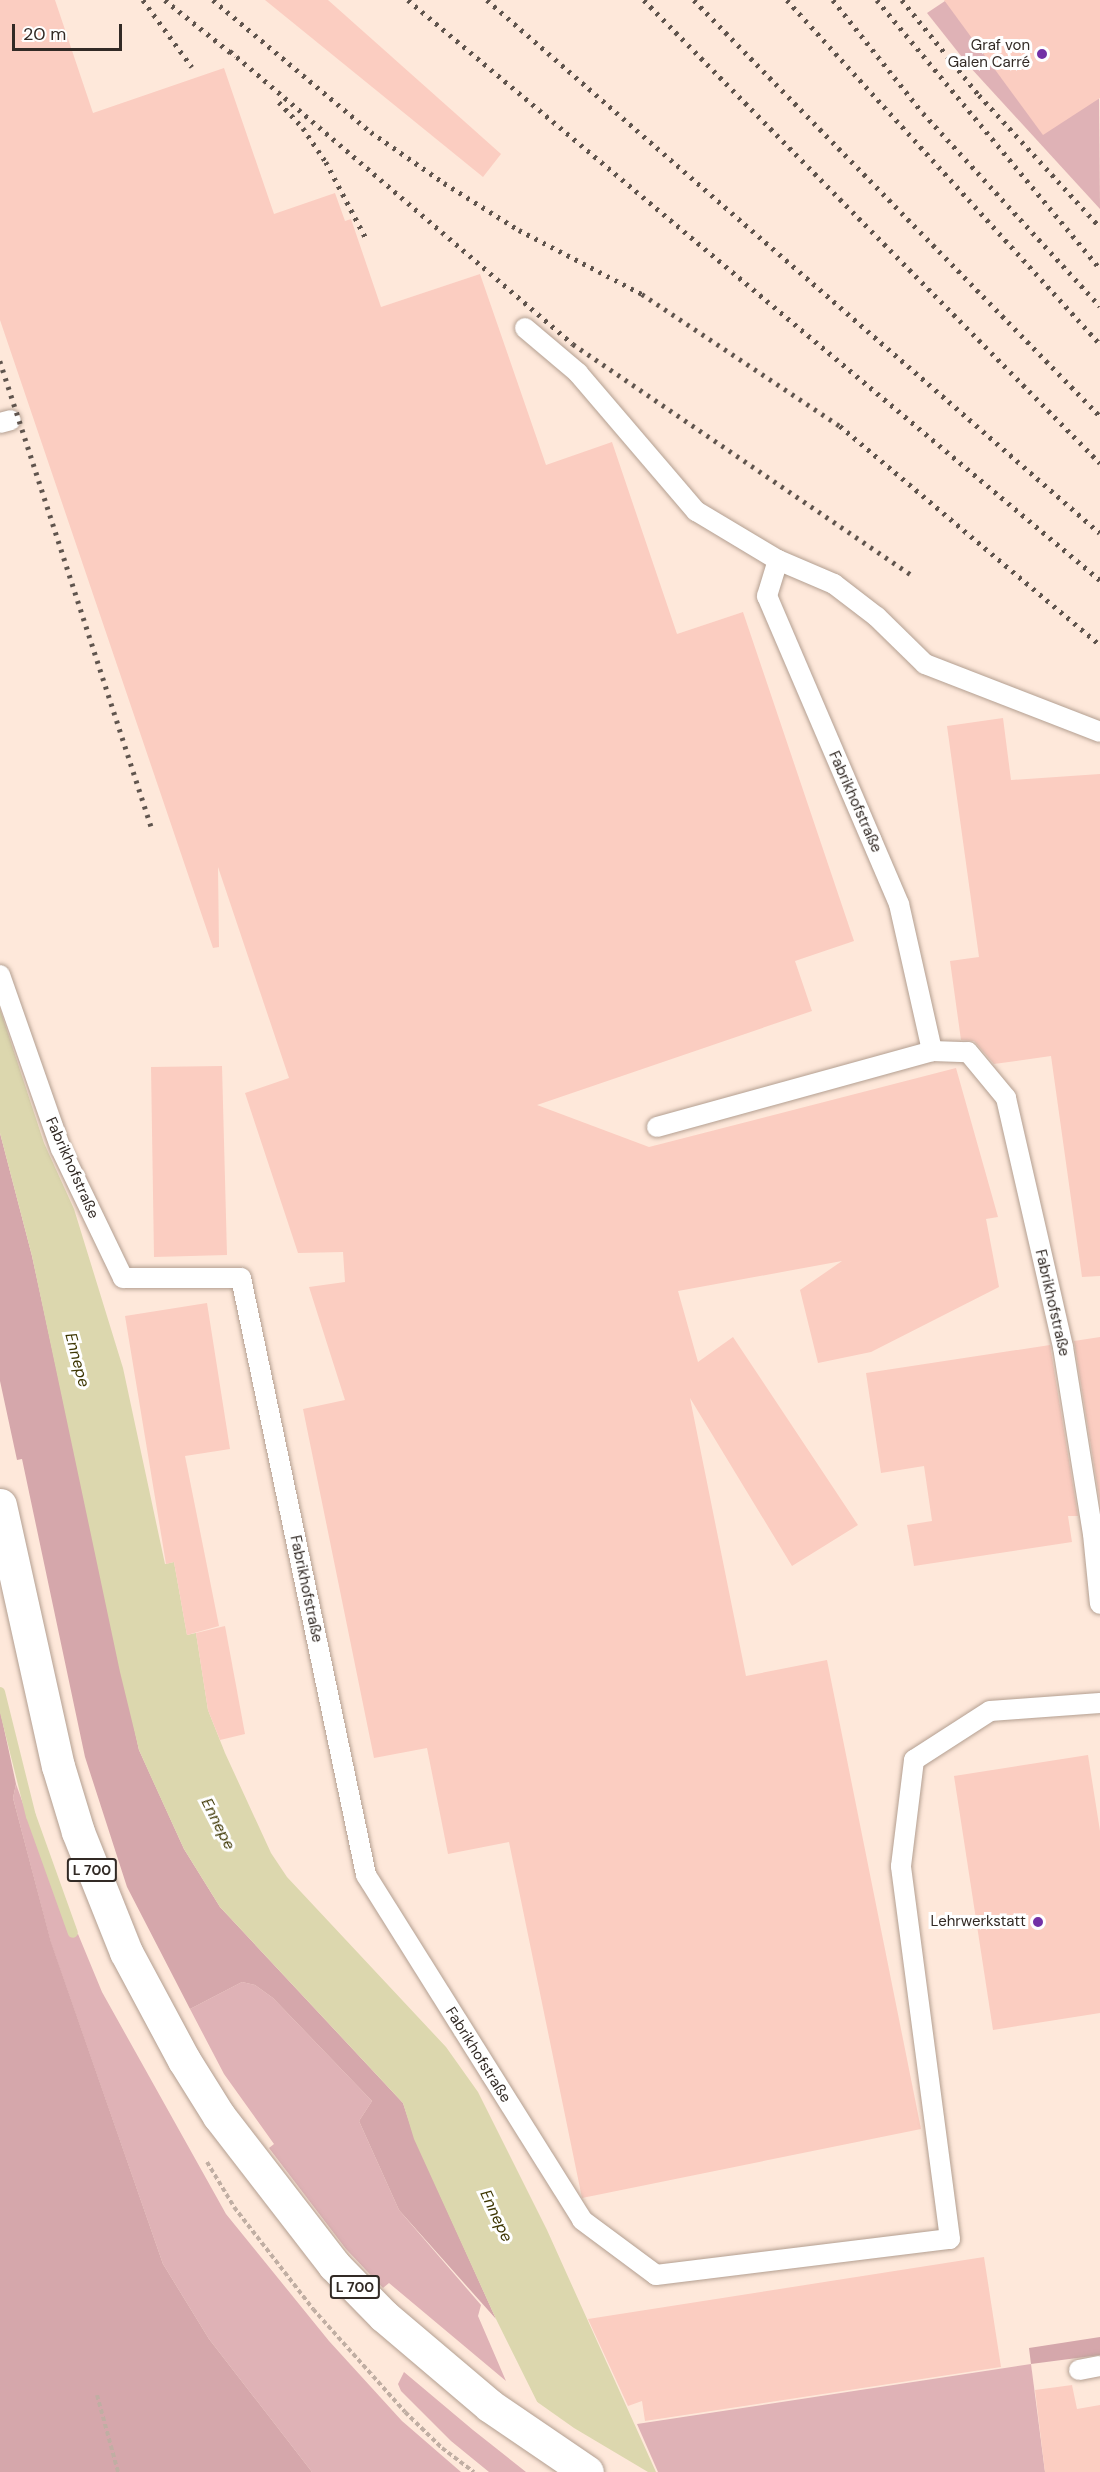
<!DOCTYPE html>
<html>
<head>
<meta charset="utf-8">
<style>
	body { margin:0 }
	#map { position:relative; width:1100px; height:2472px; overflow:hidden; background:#fee8da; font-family:"DM Sans",sans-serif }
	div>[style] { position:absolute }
	.green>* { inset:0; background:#dfb2b6 }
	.forest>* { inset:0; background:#d5a7ab }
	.water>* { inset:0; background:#dcd7ae }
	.pier>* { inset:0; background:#fee8da }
	.stream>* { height:10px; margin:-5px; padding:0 5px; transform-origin:5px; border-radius:5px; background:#dcd7ae }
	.building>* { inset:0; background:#fbcdc1 }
	.path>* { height:4px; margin-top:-2px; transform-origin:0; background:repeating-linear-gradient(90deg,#c0aea3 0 4.5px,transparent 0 7.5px) }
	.roads { filter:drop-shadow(0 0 2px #b39f91) drop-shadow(0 0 2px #b39f91) }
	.lane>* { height:20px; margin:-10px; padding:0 10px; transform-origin:10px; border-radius:10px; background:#fff }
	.primary>* { height:33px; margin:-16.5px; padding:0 16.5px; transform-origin:16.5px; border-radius:16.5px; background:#fff }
	.rail>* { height:4.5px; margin-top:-2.25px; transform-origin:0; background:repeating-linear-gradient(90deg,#5f544d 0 3px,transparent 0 9px) }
	.dots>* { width:16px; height:16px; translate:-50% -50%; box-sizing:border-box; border:3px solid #fff; border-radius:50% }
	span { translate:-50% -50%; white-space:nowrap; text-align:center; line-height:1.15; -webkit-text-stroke:6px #fff; paint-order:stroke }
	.shield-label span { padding:2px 4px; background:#fff; border:2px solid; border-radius:4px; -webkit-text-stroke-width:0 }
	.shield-label { font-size:14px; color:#322a25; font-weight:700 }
	.poi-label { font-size:15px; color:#322a25 }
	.right { translate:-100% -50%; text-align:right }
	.street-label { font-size:15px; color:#322a25 }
	.water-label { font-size:16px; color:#3d3602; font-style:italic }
	.scale { position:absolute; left:12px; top:24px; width:110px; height:27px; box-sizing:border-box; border:3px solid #322a25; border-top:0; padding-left:8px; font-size:18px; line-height:21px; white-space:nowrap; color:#322a25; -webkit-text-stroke:4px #fff; paint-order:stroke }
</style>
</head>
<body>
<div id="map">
	<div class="green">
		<div style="clip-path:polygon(945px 1px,1099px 99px,1100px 209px,969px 66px,927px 13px)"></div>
		<div style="clip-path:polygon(16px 1784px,71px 1937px,78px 1934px,102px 1992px,226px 2214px,329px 2341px,402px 2421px,461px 2472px,312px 2472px,209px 2339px,163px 2264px,51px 1943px,13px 1798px)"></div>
		<div style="clip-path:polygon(242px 1982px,255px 1985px,273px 1998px,372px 2101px,359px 2121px,399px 2210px,481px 2305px,478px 2316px,506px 2381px,389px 2283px,383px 2288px,346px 2249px,269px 2148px,274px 2144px,224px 2074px,190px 2009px)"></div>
		<div style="clip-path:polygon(1031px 2364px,1045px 2472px,658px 2472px,637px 2424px)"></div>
		<div style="clip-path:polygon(404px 2372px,473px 2430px,526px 2472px,489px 2472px,451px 2441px,401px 2391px,398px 2384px)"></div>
	</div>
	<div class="forest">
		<div style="clip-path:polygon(0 1133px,32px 1256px,139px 1750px,184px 1849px,220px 1907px,403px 2103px,415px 2139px,496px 2319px,399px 2210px,359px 2121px,372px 2101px,273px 1998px,255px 1985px,242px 1982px,190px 2009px,127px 1887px,85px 1757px,22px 1459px,17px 1460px,0 1381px)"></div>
		<div style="clip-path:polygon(0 1710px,16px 1784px,13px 1798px,51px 1942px,163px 2264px,209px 2339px,312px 2472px,0 2472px)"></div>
		<div style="clip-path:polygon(1100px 2337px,1100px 2355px,1031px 2364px,1029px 2348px)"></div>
	</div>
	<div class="water">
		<div style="clip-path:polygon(0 1009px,44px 1143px,74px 1209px,123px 1368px,165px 1564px,174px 1562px,187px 1635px,196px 1633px,208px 1710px,225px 1753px,271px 1853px,287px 1877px,446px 2047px,478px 2092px,547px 2230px,656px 2472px,572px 2472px,496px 2319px,414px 2139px,403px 2103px,220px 1907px,184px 1849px,152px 1779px,139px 1750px,120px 1672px,32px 1256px,0 1133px)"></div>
	</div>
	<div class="pier">
		<div style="clip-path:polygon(533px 2399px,574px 2428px,648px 2472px,569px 2472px)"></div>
	</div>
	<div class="stream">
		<div style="left:0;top:1692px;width:128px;rotate:76deg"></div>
		<div style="left:31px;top:1816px;width:124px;rotate:70.3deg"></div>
	</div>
	<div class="building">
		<div style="clip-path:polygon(0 0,55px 0,93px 113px,224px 68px,274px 214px,335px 193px,345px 221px,351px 219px,381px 307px,480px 274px,546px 465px,612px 442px,677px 634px,743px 612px,854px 941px,795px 961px,812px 1011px,537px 1105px,649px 1147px,956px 1068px,998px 1217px,986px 1219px,999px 1287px,871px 1352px,818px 1363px,800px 1290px,842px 1261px,678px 1291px,698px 1362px,733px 1337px,858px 1525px,792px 1566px,690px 1398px,746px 1676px,827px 1660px,921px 2129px,582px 2198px,509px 1842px,448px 1854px,427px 1748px,374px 1758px,303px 1409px,345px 1400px,309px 1287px,345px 1282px,343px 1252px,298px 1253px,245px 1093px,289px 1078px,218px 867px,219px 947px,213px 948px,0 320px)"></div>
		<div style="clip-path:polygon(265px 0,328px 0,501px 154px,483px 177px)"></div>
		<div style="clip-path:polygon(944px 0,1100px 0,1100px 98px,1043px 135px)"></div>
		<div style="clip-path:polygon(1003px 718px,1011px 780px,1100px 774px,1100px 1276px,1082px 1277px,1051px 1056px,994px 1064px,974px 1041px,961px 1040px,950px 961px,979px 957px,947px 726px)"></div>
		<div style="clip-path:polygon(222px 1066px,227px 1255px,154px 1257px,151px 1067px)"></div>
		<div style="clip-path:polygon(207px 1303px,230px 1449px,185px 1456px,219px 1626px,187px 1635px,174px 1562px,166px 1564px,125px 1316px)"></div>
		<div style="clip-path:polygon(1100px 1337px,1100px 1502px,1074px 1341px)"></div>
		<div style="clip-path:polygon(1050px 1345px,1078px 1516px,1068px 1516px,1072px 1542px,914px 1566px,907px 1525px,932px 1521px,924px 1466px,881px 1473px,866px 1373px)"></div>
		<div style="clip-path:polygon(225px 1626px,245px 1734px,220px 1740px,208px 1710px,196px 1633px)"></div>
		<div style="clip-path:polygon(1088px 1755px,1100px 1831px,1100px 2013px,993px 2030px,954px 1776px)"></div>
		<div style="clip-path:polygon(984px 2257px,1001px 2367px,645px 2421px,642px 2401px,628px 2406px,588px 2319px)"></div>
		<div style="clip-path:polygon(1072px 2385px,1077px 2409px,1100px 2405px,1100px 2472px,1045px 2472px,1035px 2390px)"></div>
	</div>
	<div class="path">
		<div style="left:207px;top:2162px;width:52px;rotate:59deg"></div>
		<div style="left:234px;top:2207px;width:129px;rotate:52.2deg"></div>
		<div style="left:313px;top:2309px;width:138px;rotate:48.2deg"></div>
		<div style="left:405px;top:2412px;width:52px;rotate:44.2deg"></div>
		<div style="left:442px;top:2448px;width:40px;rotate:37deg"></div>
		<div style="left:97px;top:2395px;width:80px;rotate:74.7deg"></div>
	</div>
	<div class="roads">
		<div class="lane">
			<div style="left:525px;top:328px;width:70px;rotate:40.3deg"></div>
			<div style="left:578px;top:373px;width:182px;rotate:49.5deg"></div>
			<div style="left:696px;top:511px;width:96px;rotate:30.9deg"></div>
			<div style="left:778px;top:560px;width:61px;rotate:23.2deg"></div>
			<div style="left:834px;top:584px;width:54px;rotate:37.5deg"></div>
			<div style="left:877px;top:617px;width:67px;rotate:44.4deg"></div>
			<div style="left:925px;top:664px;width:188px;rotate:21.2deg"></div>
			<div style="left:0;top:423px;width:11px;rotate:-15deg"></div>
			<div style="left:778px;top:560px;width:38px;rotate:107deg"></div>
			<div style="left:767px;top:596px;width:335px;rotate:66.8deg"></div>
			<div style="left:899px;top:904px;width:151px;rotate:77.3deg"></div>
			<div style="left:932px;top:1051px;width:36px;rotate:2deg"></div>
			<div style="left:968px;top:1052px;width:60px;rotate:50.4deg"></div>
			<div style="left:1006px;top:1098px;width:255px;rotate:77.1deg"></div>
			<div style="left:1063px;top:1347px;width:189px;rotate:80.9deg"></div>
			<div style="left:1093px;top:1534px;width:70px;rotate:84.3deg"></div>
			<div style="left:0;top:975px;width:184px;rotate:70.7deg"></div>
			<div style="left:61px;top:1149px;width:143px;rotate:64.3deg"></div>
			<div style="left:123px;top:1278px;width:118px"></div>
			<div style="left:241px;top:1278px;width:610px;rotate:78.17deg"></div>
			<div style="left:366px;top:1875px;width:407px;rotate:57.9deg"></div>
			<div style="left:582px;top:2220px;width:92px;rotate:36.6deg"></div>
			<div style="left:656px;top:2275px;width:296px;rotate:-7deg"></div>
			<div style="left:950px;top:2239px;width:376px;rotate:-97.5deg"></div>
			<div style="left:901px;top:1866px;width:107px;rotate:-83deg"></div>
			<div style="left:914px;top:1760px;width:90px;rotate:-32.8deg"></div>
			<div style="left:990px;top:1711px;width:110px;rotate:-4.2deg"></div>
			<div style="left:657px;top:1127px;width:285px;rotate:-15.4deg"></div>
			<div style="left:1079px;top:2370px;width:21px;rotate:-11deg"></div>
		</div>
		<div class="primary">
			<div style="left:0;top:1505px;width:267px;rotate:77.5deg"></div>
			<div style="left:58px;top:1766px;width:69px;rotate:73.1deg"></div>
			<div style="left:78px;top:1832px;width:129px;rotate:68.2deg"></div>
			<div style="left:126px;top:1952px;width:123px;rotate:61.8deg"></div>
			<div style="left:184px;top:2060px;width:66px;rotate:58deg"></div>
			<div style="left:219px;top:2116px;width:188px;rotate:52.3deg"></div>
			<div style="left:334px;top:2265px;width:71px;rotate:45.6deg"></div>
			<div style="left:384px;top:2316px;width:139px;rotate:40.3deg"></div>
			<div style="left:490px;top:2406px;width:117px;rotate:34.2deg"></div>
		</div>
	</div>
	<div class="rail">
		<div style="left:143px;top:0;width:83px;rotate:53.8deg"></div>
		<div style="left:165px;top:0;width:90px;rotate:38.7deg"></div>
		<div style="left:213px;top:0;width:206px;rotate:39.9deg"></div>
		<div style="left:371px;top:132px;width:89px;rotate:34.9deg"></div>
		<div style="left:444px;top:183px;width:89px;rotate:32.1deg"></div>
		<div style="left:519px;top:230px;width:139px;rotate:27.5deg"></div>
		<div style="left:642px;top:294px;width:238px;rotate:33.7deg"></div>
		<div style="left:840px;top:426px;width:340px;rotate:40.1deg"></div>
		<div style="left:408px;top:0;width:903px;rotate:39.97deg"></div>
		<div style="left:487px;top:0;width:812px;rotate:41.01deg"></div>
		<div style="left:644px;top:0;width:650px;rotate:45.44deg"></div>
		<div style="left:694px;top:0;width:581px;rotate:45.7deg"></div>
		<div style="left:787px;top:0;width:465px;rotate:47.7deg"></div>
		<div style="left:833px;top:0;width:144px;rotate:51.5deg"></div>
		<div style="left:923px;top:113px;width:262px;rotate:47.5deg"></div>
		<div style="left:877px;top:0;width:349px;rotate:50.3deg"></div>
		<div style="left:902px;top:0;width:122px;rotate:51deg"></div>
		<div style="left:979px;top:95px;width:179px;rotate:47.5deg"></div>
		<div style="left:230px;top:51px;width:451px;rotate:40.5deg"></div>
		<div style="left:573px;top:344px;width:410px;rotate:34.3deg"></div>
		<div style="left:279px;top:102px;width:35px;rotate:47deg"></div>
		<div style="left:303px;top:128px;width:41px;rotate:55.9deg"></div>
		<div style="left:326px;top:162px;width:88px;rotate:62.3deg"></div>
		<div style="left:0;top:361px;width:493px;rotate:72deg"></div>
	</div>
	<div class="dots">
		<div style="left:1042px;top:54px;background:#7331a6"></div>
		<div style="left:1038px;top:1922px;background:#7331a6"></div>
	</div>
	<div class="shield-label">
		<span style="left:92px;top:1870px">L 700</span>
		<span style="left:355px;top:2287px">L 700</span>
	</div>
	<div class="poi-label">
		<span class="right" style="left:1030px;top:54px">Graf von<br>Galen Carré</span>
		<span class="right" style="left:1026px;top:1922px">Lehrwerkstatt</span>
	</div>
	<div class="street-label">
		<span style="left:855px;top:802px;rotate:66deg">Fabrikhofstraße</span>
		<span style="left:72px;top:1168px;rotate:66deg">Fabrikhofstraße</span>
		<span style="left:1052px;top:1303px;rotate:77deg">Fabrikhofstraße</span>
		<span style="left:306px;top:1589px;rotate:78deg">Fabrikhofstraße</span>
		<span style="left:478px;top:2055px;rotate:58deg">Fabrikhofstraße</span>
	</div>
	<div class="water-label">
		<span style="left:77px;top:1360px;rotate:75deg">Ennepe</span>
		<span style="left:218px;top:1824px;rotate:63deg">Ennepe</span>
		<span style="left:496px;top:2216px;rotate:65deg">Ennepe</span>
	</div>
	<div class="scale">20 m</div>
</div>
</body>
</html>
